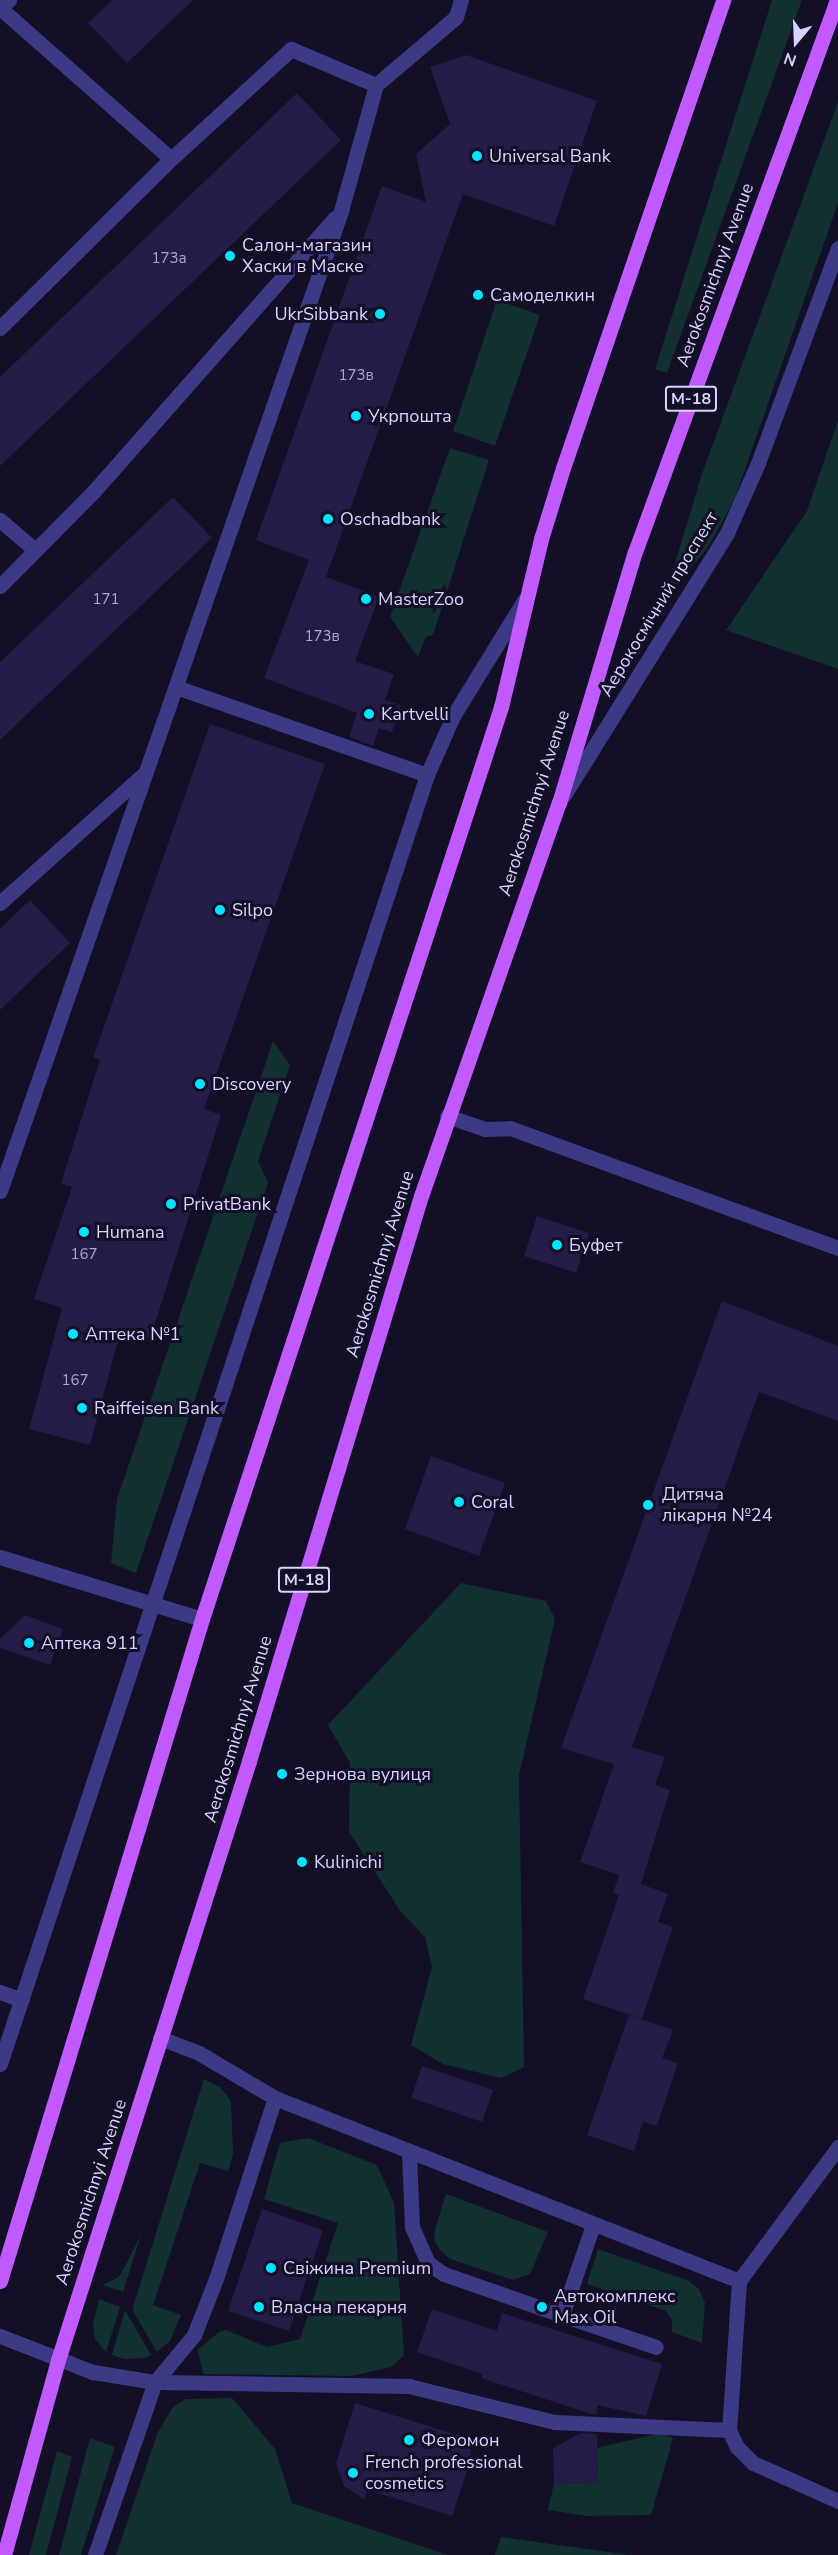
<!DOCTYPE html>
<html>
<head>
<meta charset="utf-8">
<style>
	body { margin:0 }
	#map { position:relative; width:838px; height:2555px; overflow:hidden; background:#130f26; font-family:"Nunito Sans",sans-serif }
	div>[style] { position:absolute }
	.green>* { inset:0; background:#12302f }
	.building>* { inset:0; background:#241b47 }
	.minor>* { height:15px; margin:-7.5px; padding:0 7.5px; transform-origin:7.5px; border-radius:7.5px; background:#3d3a85 }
	.major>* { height:15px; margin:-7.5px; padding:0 7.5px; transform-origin:7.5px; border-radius:7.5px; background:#c25bff }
	.dots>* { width:16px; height:16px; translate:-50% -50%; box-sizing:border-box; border:3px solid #130f26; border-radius:50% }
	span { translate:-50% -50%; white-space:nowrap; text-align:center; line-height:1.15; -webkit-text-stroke:6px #130f26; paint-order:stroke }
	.number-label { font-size:15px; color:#aca6d1 }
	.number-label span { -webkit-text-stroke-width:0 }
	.shield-label span { padding:2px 4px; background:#130f26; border:2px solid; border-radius:4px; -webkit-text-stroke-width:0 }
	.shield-label { font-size:16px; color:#d9d4ff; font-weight:700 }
	.poi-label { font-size:18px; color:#d9d4ff }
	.left { translate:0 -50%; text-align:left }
	.right { translate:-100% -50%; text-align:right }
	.street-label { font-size:18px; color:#d9d4ff }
	.north { position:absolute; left:766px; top:12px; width:60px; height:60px; -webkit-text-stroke:4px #130f26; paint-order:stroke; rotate:199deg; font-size:16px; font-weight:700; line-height:24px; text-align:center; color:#d9d4ff }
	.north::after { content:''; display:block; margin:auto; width:21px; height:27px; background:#d9d4ff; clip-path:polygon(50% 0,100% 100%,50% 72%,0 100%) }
</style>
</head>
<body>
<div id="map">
	<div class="green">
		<div style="clip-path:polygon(772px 0,802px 0,667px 373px,655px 369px)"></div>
		<div style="clip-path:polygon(838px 102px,838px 203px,734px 501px,707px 549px,674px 587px,670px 580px,702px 474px)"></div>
		<div style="clip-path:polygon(497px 300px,540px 315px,495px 446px,453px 431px)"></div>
		<div style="clip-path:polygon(838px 420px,838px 669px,726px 630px,807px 511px)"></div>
		<div style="clip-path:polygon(450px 448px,489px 460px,433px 635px,426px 637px,418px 657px,390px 617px)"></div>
		<div style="clip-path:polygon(273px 1041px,290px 1065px,258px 1161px,268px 1183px,136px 1573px,111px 1563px,117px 1499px)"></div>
		<div style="clip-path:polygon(461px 1583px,546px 1601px,555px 1619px,519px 1775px,524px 2067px,501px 2078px,443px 2064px,411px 2045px,432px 1967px,425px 1937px,401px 1912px,349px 1832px,350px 1763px,328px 1725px)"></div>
		<div style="clip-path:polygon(204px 2079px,221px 2088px,231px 2101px,233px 2155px,228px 2171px,200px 2163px,153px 2305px,181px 2315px,170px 2341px,157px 2352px,133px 2311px,134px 2304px)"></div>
		<div style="clip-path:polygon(308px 2138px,377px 2165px,394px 2203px,404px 2355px,391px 2367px,351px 2376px,203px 2374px,198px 2350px,219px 2332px,226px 2330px,267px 2347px,300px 2339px,338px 2223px,264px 2199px,280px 2143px)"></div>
		<div style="clip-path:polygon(446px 2194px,548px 2232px,530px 2274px,513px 2280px,450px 2259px,441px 2251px,434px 2240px,435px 2229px)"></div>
		<div style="clip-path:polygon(141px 2235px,123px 2292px,103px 2285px,119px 2277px)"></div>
		<div style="clip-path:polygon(598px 2249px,689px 2281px,699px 2289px,705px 2303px,702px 2343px,672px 2332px,672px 2320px,666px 2311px,587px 2284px)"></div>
		<div style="clip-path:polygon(99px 2299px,120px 2307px,106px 2352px,95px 2339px,93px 2324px)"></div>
		<div style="clip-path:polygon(125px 2310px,151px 2355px,145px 2358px,124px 2359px,112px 2355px)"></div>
		<div style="clip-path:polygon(232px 2398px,275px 2449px,292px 2503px,448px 2555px,116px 2555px,158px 2432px,173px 2407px,186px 2399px)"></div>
		<div style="clip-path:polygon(660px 2433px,673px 2438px,651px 2515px,587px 2516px,548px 2510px,554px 2483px,598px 2482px,597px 2448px)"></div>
		<div style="clip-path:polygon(90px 2438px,115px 2447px,81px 2555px,59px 2555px)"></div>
		<div style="clip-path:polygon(57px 2451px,72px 2457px,46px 2555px,29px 2555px)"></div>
		<div style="clip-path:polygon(501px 2537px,630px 2555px,495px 2555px)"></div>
	</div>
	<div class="building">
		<div style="clip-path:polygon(112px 0,193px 0,127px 63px,88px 23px)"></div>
		<div style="clip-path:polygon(466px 55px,597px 101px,554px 226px,463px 194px,326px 577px,379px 597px,355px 661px,394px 674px,385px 700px,401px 705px,392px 732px,379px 728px,373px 746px,349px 737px,357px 713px,264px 678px,309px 560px,256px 540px,382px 186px,426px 202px,416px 154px,450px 124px,430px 67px)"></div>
		<div style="clip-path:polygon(297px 93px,341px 140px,0 466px,0 377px)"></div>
		<div style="clip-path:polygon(173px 497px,212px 538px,0 740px,0 662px)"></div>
		<div style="clip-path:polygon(210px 724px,325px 764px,204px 1109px,221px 1115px,150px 1339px,121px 1329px,90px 1445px,29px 1429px,62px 1308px,34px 1299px,72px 1187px,61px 1183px,100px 1060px,93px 1058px)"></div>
		<div style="clip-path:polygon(30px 900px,70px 943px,0 1010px,0 929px)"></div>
		<div style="clip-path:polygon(537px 1216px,589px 1233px,576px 1273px,524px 1256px)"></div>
		<div style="clip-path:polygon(722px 1301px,838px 1346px,838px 1421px,759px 1392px,632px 1747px,665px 1757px,655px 1785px,670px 1790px,641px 1884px,668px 1894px,658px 1922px,673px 1927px,642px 2019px,583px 1999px,619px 1895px,613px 1893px,619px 1875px,580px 1862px,614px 1764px,561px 1748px)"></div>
		<div style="clip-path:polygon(431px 1456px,505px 1483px,479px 1556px,405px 1529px)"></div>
		<div style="clip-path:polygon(25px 1615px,63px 1629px,50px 1665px,0 1648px,0 1639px)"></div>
		<div style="clip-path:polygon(629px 2015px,673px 2030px,662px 2058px,678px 2063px,657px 2126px,643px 2122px,634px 2151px,587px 2135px)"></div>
		<div style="clip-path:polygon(422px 2066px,493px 2090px,482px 2122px,411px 2098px)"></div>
		<div style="clip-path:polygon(262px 2209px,323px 2230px,289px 2331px,228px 2311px)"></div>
		<div style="clip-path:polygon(432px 2309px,497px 2331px,502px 2313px,662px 2364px,646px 2416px,597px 2405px,597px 2414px,591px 2414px,481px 2378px,483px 2374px,417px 2352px)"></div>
		<div style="clip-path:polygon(355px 2403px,467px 2438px,471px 2449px,470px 2462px,452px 2516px,368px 2490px,364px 2499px,344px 2486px,336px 2463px)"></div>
		<div style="clip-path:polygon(581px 2433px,597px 2434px,598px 2482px,554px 2483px,553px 2448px)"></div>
	</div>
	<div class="minor">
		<div style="left:9px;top:0;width:12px;rotate:138deg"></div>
		<div style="left:0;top:8px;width:228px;rotate:41.4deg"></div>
		<div style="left:171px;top:159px;width:163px;rotate:-42.5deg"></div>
		<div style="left:291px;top:49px;width:92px;rotate:23deg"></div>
		<div style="left:0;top:328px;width:240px;rotate:-44.7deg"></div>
		<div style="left:0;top:520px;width:46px;rotate:40.6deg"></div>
		<div style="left:0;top:586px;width:134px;rotate:-45.3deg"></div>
		<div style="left:94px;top:491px;width:364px;rotate:-48.6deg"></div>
		<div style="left:176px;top:687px;width:266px;rotate:19.3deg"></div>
		<div style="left:564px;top:795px;width:309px;rotate:-58.1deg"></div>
		<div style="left:727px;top:533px;width:77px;rotate:-66.1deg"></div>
		<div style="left:758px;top:463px;width:229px;rotate:-69.6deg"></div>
		<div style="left:0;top:903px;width:195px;rotate:-41.9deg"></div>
		<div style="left:447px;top:1116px;width:40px;rotate:18.9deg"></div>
		<div style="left:485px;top:1129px;width:25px;rotate:-2deg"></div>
		<div style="left:510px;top:1128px;width:349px;rotate:20.1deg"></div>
		<div style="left:0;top:1191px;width:1038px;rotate:-70.81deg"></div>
		<div style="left:341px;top:211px;width:131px;rotate:-74.5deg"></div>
		<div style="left:376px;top:85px;width:105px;rotate:-40.4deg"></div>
		<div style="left:456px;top:17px;width:18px;rotate:-74deg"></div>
		<div style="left:0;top:1557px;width:211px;rotate:17.1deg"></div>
		<div style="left:0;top:1992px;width:23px;rotate:20deg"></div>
		<div style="left:160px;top:2038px;width:42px;rotate:21deg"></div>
		<div style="left:199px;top:2053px;width:88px;rotate:30.6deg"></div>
		<div style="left:275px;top:2098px;width:499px;rotate:21.5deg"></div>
		<div style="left:739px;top:2281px;width:149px;rotate:93.8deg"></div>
		<div style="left:729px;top:2430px;width:19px;rotate:65deg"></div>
		<div style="left:737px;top:2447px;width:23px;rotate:45deg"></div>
		<div style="left:753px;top:2463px;width:93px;rotate:24.1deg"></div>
		<div style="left:0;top:2064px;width:1358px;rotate:-71.67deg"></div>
		<div style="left:427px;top:775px;width:64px;rotate:-66.2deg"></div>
		<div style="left:453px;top:716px;width:137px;rotate:-58.4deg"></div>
		<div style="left:409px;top:2154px;width:73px;rotate:87.6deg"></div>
		<div style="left:412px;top:2227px;width:39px;rotate:66deg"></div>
		<div style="left:428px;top:2263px;width:19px;rotate:35deg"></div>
		<div style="left:444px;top:2274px;width:125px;rotate:19.2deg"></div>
		<div style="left:562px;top:2315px;width:95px;rotate:-71deg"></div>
		<div style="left:739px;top:2281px;width:167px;rotate:-53.5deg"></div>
		<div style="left:562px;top:2315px;width:99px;rotate:18.8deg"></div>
		<div style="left:0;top:2336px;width:100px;rotate:21.2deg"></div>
		<div style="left:93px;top:2372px;width:63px;rotate:9.2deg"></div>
		<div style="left:155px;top:2382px;width:254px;rotate:0.9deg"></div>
		<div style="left:409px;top:2386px;width:150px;rotate:13.9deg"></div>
		<div style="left:555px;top:2422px;width:174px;rotate:2.6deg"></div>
		<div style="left:95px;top:2555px;width:183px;rotate:-70.9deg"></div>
		<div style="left:155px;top:2382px;width:61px;rotate:-50.3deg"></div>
		<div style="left:194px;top:2335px;width:63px;rotate:-68.7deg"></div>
		<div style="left:217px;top:2276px;width:187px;rotate:-72deg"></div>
	</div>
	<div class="major">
		<div style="left:0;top:2281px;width:692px;rotate:-73.03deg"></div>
		<div style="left:202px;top:1619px;width:960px;rotate:-71.85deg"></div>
		<div style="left:501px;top:707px;width:173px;rotate:-76.6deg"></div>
		<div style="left:541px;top:539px;width:74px;rotate:-72.8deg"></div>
		<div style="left:563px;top:468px;width:495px;rotate:-71.1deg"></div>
		<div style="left:4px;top:2555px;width:202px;rotate:-74.5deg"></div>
		<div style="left:58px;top:2360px;width:629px;rotate:-72.31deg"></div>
		<div style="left:249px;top:1761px;width:591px;rotate:-73.07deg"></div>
		<div style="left:421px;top:1196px;width:417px;rotate:-70.7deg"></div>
		<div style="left:559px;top:803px;width:262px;rotate:-73.2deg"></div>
		<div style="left:635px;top:552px;width:588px;rotate:-69.9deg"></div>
	</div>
	<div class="dots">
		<div style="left:477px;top:156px;background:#00e5ff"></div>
		<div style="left:230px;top:256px;background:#00e5ff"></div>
		<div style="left:478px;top:295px;background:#00e5ff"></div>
		<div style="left:380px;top:314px;background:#00e5ff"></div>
		<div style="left:356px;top:416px;background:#00e5ff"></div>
		<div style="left:328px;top:519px;background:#00e5ff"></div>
		<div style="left:366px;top:599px;background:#00e5ff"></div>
		<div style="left:369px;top:714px;background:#00e5ff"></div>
		<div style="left:220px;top:910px;background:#00e5ff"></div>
		<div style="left:200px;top:1084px;background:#00e5ff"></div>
		<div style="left:171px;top:1204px;background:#00e5ff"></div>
		<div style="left:84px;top:1232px;background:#00e5ff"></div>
		<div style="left:557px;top:1245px;background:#00e5ff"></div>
		<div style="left:73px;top:1334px;background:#00e5ff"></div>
		<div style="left:82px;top:1408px;background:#00e5ff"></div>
		<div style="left:459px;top:1502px;background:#00e5ff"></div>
		<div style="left:648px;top:1505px;background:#00e5ff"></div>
		<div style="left:29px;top:1643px;background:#00e5ff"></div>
		<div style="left:282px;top:1774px;background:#00e5ff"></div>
		<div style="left:302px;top:1862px;background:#00e5ff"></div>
		<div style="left:271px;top:2268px;background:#00e5ff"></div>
		<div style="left:259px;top:2307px;background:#00e5ff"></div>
		<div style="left:542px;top:2307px;background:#00e5ff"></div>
		<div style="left:409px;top:2440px;background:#00e5ff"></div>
		<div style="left:353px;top:2473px;background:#00e5ff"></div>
	</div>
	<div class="number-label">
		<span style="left:169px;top:259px">173а</span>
		<span style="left:356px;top:376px">173в</span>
		<span style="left:106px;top:600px">171</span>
		<span style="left:322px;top:637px">173в</span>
		<span style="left:84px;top:1255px">167</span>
		<span style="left:75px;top:1381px">167</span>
	</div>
	<div class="shield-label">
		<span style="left:691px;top:399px">М-18</span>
		<span style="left:304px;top:1580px">М-18</span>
	</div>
	<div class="poi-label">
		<span class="left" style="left:489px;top:156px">Universal Bank</span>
		<span class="left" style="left:242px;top:256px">Салон-магазин<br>Хаски в Маске</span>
		<span class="left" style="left:490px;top:295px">Самоделкин</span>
		<span class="right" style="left:368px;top:314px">UkrSibbank</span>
		<span class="left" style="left:368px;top:416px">Укрпошта</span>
		<span class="left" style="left:340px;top:519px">Oschadbank</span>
		<span class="left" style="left:378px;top:599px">MasterZoo</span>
		<span class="left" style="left:381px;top:714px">Kartvelli</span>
		<span class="left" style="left:232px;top:910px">Silpo</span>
		<span class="left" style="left:212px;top:1084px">Discovery</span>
		<span class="left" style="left:183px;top:1204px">PrivatBank</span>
		<span class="left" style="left:96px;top:1232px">Humana</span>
		<span class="left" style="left:569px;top:1245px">Буфет</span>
		<span class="left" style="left:85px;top:1334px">Аптека №1</span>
		<span class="left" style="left:94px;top:1408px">Raiffeisen Bank</span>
		<span class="left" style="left:662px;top:1505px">Дитяча<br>лікарня №24</span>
		<span class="left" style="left:471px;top:1502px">Coral</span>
		<span class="left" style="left:41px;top:1643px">Аптека 911</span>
		<span class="left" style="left:294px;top:1774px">Зернова вулиця</span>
		<span class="left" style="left:314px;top:1862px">Kulinichi</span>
		<span class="left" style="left:283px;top:2268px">Свіжина Premium</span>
		<span class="left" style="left:554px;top:2307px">Автокомплекс<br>Max Oil</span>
		<span class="left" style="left:271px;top:2307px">Власна пекарня</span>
		<span class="left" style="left:421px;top:2440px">Феромон</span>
		<span class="left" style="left:365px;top:2473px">French professional<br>cosmetics</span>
	</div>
	<div class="street-label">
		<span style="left:715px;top:275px;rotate:-70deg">Aerokosmichnyi Avenue</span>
		<span style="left:659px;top:604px;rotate:-59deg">Аерокосмічний проспект</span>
		<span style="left:534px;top:803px;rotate:-72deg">Aerokosmichnyi Avenue</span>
		<span style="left:380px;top:1264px;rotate:-73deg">Aerokosmichnyi Avenue</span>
		<span style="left:238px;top:1729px;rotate:-73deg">Aerokosmichnyi Avenue</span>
		<span style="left:91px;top:2192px;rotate:-72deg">Aerokosmichnyi Avenue</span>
	</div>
	<div class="north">N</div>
</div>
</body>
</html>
